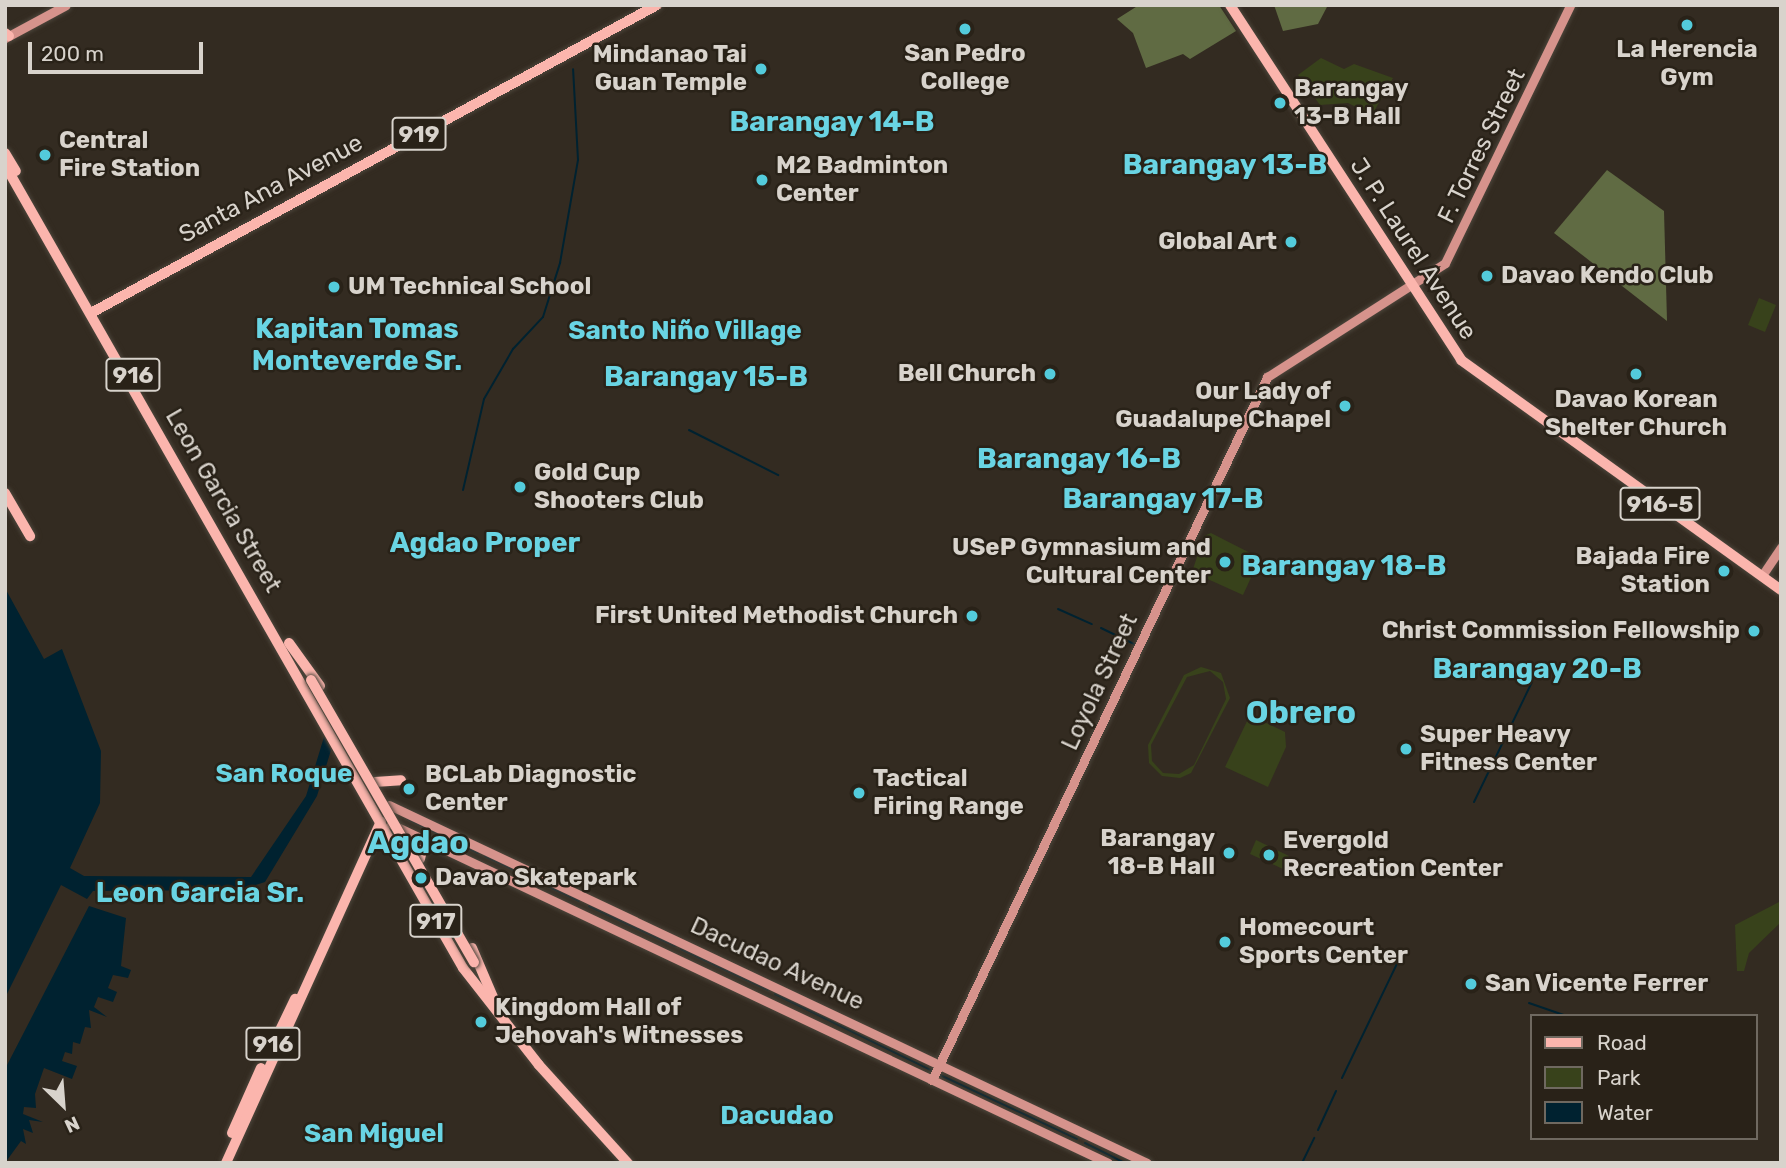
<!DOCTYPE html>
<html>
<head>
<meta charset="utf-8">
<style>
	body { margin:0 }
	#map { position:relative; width:1786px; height:1168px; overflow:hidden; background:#332b21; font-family:Rubik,sans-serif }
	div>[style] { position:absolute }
	.green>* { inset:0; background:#38421b }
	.forest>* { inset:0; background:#606b43 }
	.water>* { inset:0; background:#002230 }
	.stream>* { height:2px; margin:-1px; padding:0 1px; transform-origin:1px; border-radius:1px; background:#002230 }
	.roads { filter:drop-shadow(0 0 2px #4d463c) drop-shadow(0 0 2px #4d463c) }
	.secondary>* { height:9px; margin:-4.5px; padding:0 4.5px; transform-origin:4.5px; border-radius:4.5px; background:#d6938c }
	.primary>* { height:10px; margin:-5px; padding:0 5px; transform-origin:5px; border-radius:5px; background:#fbb5ad }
	.bridges { filter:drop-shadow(0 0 2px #4d463c) drop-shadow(0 0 2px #4d463c) }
	.primary-bridge>* { height:10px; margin:-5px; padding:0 5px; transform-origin:5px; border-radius:5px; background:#fbb5ad }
	.dots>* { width:19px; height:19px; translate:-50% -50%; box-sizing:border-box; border:4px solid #292218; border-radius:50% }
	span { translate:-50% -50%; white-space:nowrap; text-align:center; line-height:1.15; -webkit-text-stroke:5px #292218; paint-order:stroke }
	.shield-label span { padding:2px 5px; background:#292218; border:2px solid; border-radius:5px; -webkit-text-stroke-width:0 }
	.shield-label { font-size:23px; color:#d8d3cc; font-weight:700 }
	.poi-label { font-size:24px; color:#d8d3cc; font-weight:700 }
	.right { translate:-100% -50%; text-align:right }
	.left { translate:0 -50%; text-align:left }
	.street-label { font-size:24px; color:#d8d3cc }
	.neighbourhood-label { font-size:26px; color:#69d4e3; font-weight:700 }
	.quarter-label { font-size:28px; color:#69d4e3; font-weight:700 }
	.district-label { font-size:32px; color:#69d4e3; font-weight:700 }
	.frame { position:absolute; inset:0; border:7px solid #d8d3cc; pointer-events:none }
	.legend { position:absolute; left:1530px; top:1014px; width:228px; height:126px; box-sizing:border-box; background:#292218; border:2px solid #6f6960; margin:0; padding:9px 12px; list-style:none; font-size:21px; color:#d8d3cc }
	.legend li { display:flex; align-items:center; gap:14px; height:35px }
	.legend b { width:35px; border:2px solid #6f6960 }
	.north { position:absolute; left:28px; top:1070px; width:70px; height:70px; -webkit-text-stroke:5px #292218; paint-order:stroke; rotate:155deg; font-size:19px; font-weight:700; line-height:28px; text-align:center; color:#d8d3cc }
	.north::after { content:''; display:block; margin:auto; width:24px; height:32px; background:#d8d3cc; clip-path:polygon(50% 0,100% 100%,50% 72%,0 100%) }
	.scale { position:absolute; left:28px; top:42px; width:175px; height:32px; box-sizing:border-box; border:4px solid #d8d3cc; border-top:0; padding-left:9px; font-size:21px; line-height:24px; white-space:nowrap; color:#d8d3cc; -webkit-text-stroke:5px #292218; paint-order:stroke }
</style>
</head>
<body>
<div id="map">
	<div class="green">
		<div style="clip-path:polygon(1321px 58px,1344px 69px,1354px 64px,1393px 78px,1372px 115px,1348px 103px,1320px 105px,1298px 75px)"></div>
		<div style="clip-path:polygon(1759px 298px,1776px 305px,1765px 332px,1748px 325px)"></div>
		<div style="clip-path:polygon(1211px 533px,1260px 558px,1243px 595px,1192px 572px,1204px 536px)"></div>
		<div style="clip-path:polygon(evenodd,1201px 667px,1221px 673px,1230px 698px,1191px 773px,1180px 778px,1162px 776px,1149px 763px,1148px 745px,1184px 675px,1201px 667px,1210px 671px,1223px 682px,1226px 699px,1194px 765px,1179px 774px,1163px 773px,1152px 761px,1151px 745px,1187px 677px,1210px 671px)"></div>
		<div style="clip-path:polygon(1250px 715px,1285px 732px,1286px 747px,1268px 787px,1225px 767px)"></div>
		<div style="clip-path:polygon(1256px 840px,1289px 856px,1283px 869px,1250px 854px)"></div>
		<div style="clip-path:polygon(1781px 901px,1781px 922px,1749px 953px,1744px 971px,1737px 971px,1735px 925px)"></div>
	</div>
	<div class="forest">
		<div style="clip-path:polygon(1139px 5px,1219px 5px,1236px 31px,1190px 59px,1183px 54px,1146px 68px,1133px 33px,1117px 19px)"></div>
		<div style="clip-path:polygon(1274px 5px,1328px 5px,1318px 24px,1283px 31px)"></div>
		<div style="clip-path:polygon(1607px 170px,1664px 211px,1667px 321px,1554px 233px)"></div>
	</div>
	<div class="water">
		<div style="clip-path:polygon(5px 588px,44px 659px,62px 649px,101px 751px,100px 803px,70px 868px,84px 876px,251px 877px,306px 796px,324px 737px,331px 750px,317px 796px,265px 882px,240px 890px,93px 891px,87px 899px,61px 885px,5px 998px)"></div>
		<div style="clip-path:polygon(89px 906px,126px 918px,121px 966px,131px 970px,128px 978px,113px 975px,108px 988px,117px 992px,113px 1002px,98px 997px,94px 1007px,107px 1017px,89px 1010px,91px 1028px,85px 1027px,80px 1044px,73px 1042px,72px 1054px,65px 1052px,62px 1061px,77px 1066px,72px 1079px,44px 1068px,35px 1094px,36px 1108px,24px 1107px,23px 1114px,43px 1122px,29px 1120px,33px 1133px,23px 1129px,26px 1144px,21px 1141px,5px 1163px,5px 1069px)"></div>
	</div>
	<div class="stream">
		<div style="left:689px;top:430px;width:100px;rotate:26.8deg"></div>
		<div style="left:463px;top:490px;width:93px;rotate:-77deg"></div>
		<div style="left:484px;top:399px;width:58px;rotate:-59.9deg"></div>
		<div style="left:513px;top:349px;width:44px;rotate:-46.8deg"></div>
		<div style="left:543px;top:317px;width:57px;rotate:-72.5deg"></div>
		<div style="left:560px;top:263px;width:105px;rotate:-80.1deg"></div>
		<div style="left:578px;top:160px;width:91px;rotate:-93.1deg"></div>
		<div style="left:1058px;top:609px;width:37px;rotate:24deg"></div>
		<div style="left:1101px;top:628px;width:37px;rotate:26deg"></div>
		<div style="left:1474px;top:802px;width:133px;rotate:-64.2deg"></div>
		<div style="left:408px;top:819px;width:78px;rotate:25.9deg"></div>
		<div style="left:485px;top:856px;width:104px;rotate:25.6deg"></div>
		<div style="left:589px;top:906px;width:95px;rotate:24.9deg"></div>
		<div style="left:681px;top:949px;width:96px;rotate:25.2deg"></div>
		<div style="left:775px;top:994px;width:174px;rotate:26deg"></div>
		<div style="left:1529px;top:1003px;width:39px;rotate:19deg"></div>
		<div style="left:940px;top:1075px;width:151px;rotate:25deg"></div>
		<div style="left:1342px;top:1078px;width:143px;rotate:-64.3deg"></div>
		<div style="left:1318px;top:1130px;width:43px;rotate:-65.2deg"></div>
		<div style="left:1085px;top:1143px;width:45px;rotate:26.6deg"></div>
		<div style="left:1302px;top:1163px;width:28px;rotate:-64deg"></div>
	</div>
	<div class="roads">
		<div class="secondary">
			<div style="left:5px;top:38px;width:69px;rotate:-28.4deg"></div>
			<div style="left:1763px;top:574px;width:32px;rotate:-56deg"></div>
			<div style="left:389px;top:805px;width:838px;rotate:25.28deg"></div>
			<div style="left:391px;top:824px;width:793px;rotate:25.3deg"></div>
			<div style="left:932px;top:1080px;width:779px;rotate:-64.52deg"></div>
			<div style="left:1267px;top:377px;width:211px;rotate:-32.6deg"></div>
			<div style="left:1445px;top:263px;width:287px;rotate:-64.1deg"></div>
		</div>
		<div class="primary">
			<div style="left:1230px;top:5px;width:424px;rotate:56.9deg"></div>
			<div style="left:1461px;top:360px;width:394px;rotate:35.7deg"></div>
			<div style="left:5px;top:33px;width:5px;rotate:37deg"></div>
			<div style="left:5px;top:153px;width:21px;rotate:59deg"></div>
			<div style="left:5px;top:165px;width:924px;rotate:60.3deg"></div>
			<div style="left:463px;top:968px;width:123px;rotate:51.9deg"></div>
			<div style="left:539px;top:1065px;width:132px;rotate:47.8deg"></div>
			<div style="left:91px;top:313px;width:644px;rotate:-28.55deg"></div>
			<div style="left:5px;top:493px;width:50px;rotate:59.8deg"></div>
			<div style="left:289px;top:643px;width:53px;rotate:54.2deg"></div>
			<div style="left:375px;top:782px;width:26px;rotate:-4deg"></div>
			<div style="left:420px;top:859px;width:9px;rotate:-77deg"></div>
			<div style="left:422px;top:850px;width:15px;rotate:-32deg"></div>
			<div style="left:472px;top:948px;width:69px;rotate:66.8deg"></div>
			<div style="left:270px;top:1051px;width:58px;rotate:-64.3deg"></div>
			<div style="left:232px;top:1133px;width:71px;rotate:-66deg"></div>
			<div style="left:226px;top:1163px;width:375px;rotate:-65.6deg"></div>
		</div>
	</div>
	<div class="bridges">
		<div class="primary-bridge">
			<div style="left:311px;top:680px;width:326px;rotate:60deg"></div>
		</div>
	</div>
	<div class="dots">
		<div style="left:1687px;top:25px;background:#53cbdb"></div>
		<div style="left:965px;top:29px;background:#53cbdb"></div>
		<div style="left:761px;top:69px;background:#53cbdb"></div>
		<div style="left:1280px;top:103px;background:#53cbdb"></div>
		<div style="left:45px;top:155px;background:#53cbdb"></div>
		<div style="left:762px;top:180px;background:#53cbdb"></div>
		<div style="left:1291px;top:242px;background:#53cbdb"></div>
		<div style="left:1487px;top:276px;background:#53cbdb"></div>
		<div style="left:334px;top:287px;background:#53cbdb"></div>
		<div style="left:1050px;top:374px;background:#53cbdb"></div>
		<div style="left:1636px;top:374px;background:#53cbdb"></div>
		<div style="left:1345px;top:406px;background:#53cbdb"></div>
		<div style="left:520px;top:487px;background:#53cbdb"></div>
		<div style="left:1225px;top:562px;background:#53cbdb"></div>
		<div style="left:1724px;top:571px;background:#53cbdb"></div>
		<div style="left:972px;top:616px;background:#53cbdb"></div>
		<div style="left:1754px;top:631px;background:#53cbdb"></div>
		<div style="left:1406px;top:749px;background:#53cbdb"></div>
		<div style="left:409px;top:789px;background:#53cbdb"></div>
		<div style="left:859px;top:793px;background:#53cbdb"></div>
		<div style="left:1229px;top:853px;background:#53cbdb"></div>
		<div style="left:1269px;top:855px;background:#53cbdb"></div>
		<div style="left:421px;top:878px;background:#53cbdb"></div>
		<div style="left:1225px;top:942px;background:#53cbdb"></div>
		<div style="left:1471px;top:984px;background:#53cbdb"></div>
		<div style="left:481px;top:1022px;background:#53cbdb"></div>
	</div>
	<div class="shield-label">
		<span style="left:419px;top:134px">919</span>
		<span style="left:133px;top:375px">916</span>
		<span style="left:1660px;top:504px">916-5</span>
		<span style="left:436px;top:921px">917</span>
		<span style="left:273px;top:1044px">916</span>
	</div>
	<div class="poi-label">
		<span style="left:1687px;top:64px">La Herencia<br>Gym</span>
		<span style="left:965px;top:68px">San Pedro<br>College</span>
		<span class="right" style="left:747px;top:69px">Mindanao Tai<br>Guan Temple</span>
		<span class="left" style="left:1294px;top:103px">Barangay<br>13-B Hall</span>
		<span class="left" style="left:59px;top:155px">Central<br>Fire Station</span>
		<span class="left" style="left:776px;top:180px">M2 Badminton<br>Center</span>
		<span class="right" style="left:1277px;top:242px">Global Art</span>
		<span class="left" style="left:1501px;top:276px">Davao Kendo Club</span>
		<span class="left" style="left:348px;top:287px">UM Technical School</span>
		<span class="right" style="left:1036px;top:374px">Bell Church</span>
		<span class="right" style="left:1331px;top:406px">Our Lady of<br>Guadalupe Chapel</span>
		<span style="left:1636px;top:414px">Davao Korean<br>Shelter Church</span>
		<span class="left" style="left:534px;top:487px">Gold Cup<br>Shooters Club</span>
		<span class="right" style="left:1211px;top:562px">USeP Gymnasium and<br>Cultural Center</span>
		<span class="right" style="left:1710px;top:571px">Bajada Fire<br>Station</span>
		<span class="right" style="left:958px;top:616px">First United Methodist Church</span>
		<span class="right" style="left:1740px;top:631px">Christ Commission Fellowship</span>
		<span class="left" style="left:1420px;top:749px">Super Heavy<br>Fitness Center</span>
		<span class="left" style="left:425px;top:789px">BCLab Diagnostic<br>Center</span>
		<span class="left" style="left:873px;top:793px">Tactical<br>Firing Range</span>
		<span class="right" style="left:1215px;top:853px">Barangay<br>18-B Hall</span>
		<span class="left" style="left:1283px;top:855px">Evergold<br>Recreation Center</span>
		<span class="left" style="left:435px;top:878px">Davao Skatepark</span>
		<span class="left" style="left:1239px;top:942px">Homecourt<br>Sports Center</span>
		<span class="left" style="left:1485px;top:984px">San Vicente Ferrer</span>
		<span class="left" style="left:495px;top:1022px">Kingdom Hall of<br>Jehovah's Witnesses</span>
	</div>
	<div class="street-label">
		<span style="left:1482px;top:146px;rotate:-64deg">F. Torres Street</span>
		<span style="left:271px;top:189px;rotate:-28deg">Santa Ana Avenue</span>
		<span style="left:1413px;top:249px;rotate:57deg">J. P. Laurel Avenue</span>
		<span style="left:223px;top:501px;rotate:60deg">Leon Garcia Street</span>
		<span style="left:1100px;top:682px;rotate:-65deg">Loyola Street</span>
		<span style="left:777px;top:964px;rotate:25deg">Dacudao Avenue</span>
	</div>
	<div class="neighbourhood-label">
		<span style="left:685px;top:331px">Santo Niño Village</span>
		<span style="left:284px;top:774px">San Roque</span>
		<span style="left:777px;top:1116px">Dacudao</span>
		<span style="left:374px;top:1134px">San Miguel</span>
	</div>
	<div class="quarter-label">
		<span style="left:832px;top:122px">Barangay 14-B</span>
		<span style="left:1225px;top:165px">Barangay 13-B</span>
		<span style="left:357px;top:345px">Kapitan Tomas<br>Monteverde Sr.</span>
		<span style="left:706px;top:377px">Barangay 15-B</span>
		<span style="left:1079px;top:459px">Barangay 16-B</span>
		<span style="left:1163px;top:499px">Barangay 17-B</span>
		<span style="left:485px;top:543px">Agdao Proper</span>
		<span style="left:1344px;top:566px">Barangay 18-B</span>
		<span style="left:1537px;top:669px">Barangay 20-B</span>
		<span style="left:200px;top:893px">Leon Garcia Sr.</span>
	</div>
	<div class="district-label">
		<span style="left:1301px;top:712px">Obrero</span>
		<span style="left:418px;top:842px">Agdao</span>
	</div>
	<div class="frame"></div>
	<ul class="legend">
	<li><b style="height:9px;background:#fbb5ad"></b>Road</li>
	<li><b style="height:19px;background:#38421b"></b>Park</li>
	<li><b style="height:19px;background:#002230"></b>Water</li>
	</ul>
	<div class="north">N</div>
	<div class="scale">200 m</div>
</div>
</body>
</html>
